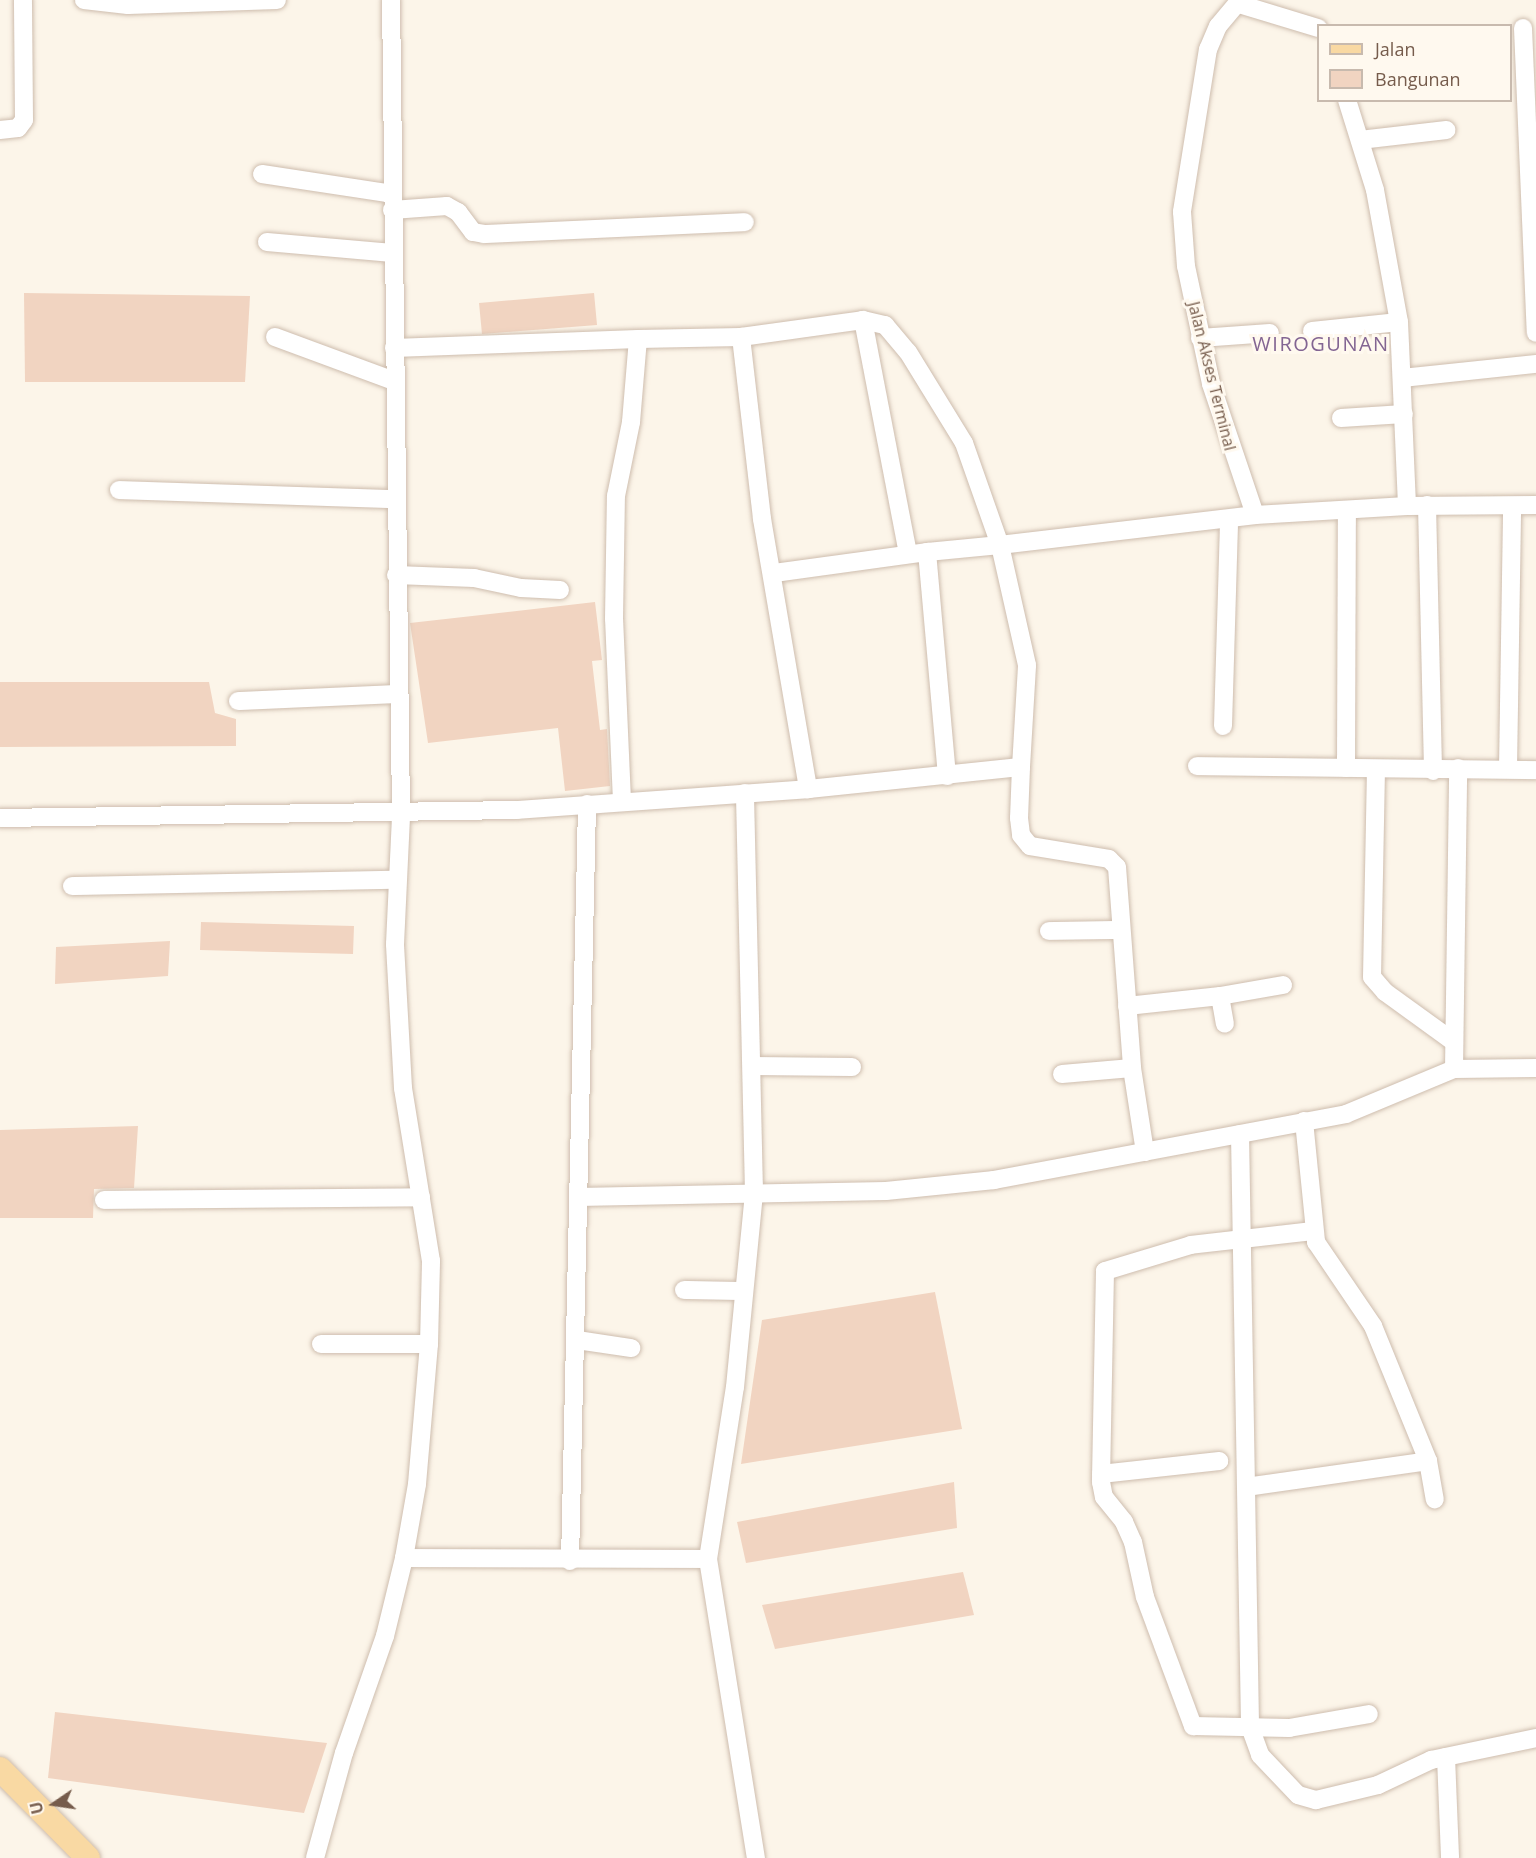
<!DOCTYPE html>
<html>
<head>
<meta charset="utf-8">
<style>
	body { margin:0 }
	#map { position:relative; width:1536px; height:1858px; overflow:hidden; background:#fcf5e9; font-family:"Open Sans",sans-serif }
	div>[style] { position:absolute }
	.building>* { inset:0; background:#f1d4c1 }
	.roads { filter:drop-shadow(0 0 2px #cebdae) drop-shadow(0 0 2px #cebdae) }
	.minor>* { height:18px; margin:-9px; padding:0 9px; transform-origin:9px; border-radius:9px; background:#fff }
	.major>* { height:24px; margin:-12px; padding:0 12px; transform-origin:12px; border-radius:12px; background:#f9d9a3 }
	span { translate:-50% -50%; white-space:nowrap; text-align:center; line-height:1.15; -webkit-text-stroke:6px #fff9ef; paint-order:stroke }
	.street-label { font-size:16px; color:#765c4c }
	.quarter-label { font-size:20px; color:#836592; letter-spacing:1.5px }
	.legend { position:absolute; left:1317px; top:24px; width:195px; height:78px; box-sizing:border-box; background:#fff9ef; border:2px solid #c8baae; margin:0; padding:8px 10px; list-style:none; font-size:18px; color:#765c4c }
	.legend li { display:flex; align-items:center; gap:12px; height:30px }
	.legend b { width:30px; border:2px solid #c8baae }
	.north { position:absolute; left:24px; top:1774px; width:60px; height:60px; -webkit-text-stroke:4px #fff9ef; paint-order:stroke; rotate:257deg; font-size:16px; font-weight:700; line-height:24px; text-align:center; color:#765c4c }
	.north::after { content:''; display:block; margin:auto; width:21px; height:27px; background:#765c4c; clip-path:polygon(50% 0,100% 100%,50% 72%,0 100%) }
</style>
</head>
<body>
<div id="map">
	<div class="building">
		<div style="clip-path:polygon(24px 293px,250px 296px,245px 382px,25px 382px)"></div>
		<div style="clip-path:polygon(594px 293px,597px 325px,482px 334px,479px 303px)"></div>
		<div style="clip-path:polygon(595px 602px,602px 660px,592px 661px,600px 730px,607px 729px,610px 786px,565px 791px,558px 728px,428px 743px,410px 623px)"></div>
		<div style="clip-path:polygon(0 682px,209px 682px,215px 713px,236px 719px,236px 746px,0 747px)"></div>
		<div style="clip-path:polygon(201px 922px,354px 926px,353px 954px,200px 950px)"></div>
		<div style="clip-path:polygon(170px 941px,168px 976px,55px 984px,56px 947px)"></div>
		<div style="clip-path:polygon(138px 1126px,134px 1188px,94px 1189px,93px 1218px,0 1218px,0 1130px)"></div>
		<div style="clip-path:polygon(935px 1292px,962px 1429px,741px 1464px,762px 1320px)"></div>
		<div style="clip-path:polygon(954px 1482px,957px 1528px,746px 1563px,737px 1522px)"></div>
		<div style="clip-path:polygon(963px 1572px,974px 1615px,775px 1649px,762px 1605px)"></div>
		<div style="clip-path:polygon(55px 1712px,327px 1743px,304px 1813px,48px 1778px)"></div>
	</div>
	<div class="roads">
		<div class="minor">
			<div style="left:84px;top:0;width:44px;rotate:6.5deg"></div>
			<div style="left:128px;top:5px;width:149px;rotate:-1.9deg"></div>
			<div style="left:1240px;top:0;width:34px;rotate:130deg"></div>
			<div style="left:1218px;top:26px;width:25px;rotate:113deg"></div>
			<div style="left:1208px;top:49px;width:165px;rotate:99.1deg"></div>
			<div style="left:1182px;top:212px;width:54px;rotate:85.8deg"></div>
			<div style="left:1186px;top:266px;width:121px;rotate:78deg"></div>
			<div style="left:1211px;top:384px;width:138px;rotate:71.4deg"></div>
			<div style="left:1255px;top:515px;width:152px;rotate:-3.4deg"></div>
			<div style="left:1407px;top:506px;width:129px;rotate:-0.4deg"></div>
			<div style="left:1239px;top:4px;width:83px;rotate:16.9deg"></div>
			<div style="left:1523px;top:28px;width:305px;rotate:87.6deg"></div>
			<div style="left:1347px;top:100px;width:94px;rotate:72.7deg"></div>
			<div style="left:1375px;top:190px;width:134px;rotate:79.7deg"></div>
			<div style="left:1399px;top:322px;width:184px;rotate:87.5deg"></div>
			<div style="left:0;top:130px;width:18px;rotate:-6deg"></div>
			<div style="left:18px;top:128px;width:10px;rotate:-53deg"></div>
			<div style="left:24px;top:120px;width:120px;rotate:-90.5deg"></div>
			<div style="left:1360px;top:140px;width:87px;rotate:-6.6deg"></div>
			<div style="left:262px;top:174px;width:132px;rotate:8.7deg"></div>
			<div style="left:392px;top:210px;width:55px;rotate:-4.2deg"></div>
			<div style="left:447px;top:206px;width:13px;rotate:29deg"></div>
			<div style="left:458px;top:212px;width:25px;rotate:53deg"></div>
			<div style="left:473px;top:232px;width:11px;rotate:10deg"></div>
			<div style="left:484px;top:234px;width:261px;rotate:-2.6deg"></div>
			<div style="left:267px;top:242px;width:126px;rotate:5deg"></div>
			<div style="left:863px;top:320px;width:238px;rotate:79.1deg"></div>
			<div style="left:1312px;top:331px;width:87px;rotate:-5.9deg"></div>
			<div style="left:275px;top:337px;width:127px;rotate:20.3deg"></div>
			<div style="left:741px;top:337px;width:183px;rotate:83.4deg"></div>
			<div style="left:762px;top:519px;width:274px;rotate:80.3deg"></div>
			<div style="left:1200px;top:338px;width:70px;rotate:-4.1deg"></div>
			<div style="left:394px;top:348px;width:244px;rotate:-2.1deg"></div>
			<div style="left:1402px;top:378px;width:135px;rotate:-6deg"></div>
			<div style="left:1341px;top:418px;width:63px;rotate:-3.6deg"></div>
			<div style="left:119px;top:490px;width:275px;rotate:1.9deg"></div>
			<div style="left:1427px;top:505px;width:266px;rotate:88.7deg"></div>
			<div style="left:774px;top:573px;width:154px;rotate:-7.8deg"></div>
			<div style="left:927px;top:552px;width:225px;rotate:84.9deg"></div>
			<div style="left:396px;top:575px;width:78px;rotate:2.2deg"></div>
			<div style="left:474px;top:578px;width:48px;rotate:12deg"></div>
			<div style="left:521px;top:588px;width:39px;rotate:3deg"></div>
			<div style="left:238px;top:701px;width:161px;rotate:-2.5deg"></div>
			<div style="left:1223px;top:726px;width:207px;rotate:-88.3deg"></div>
			<div style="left:1197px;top:766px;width:339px;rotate:0.7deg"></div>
			<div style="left:1021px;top:767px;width:51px;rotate:92.2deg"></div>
			<div style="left:1019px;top:818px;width:17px;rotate:83deg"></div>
			<div style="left:1021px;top:835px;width:14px;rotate:51deg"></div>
			<div style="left:1030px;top:846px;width:80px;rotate:9.3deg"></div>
			<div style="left:1109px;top:859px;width:11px;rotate:45deg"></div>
			<div style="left:1117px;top:867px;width:202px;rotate:85.7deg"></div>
			<div style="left:1132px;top:1068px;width:85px;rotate:81.2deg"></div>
			<div style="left:1346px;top:768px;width:256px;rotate:-89.8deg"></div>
			<div style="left:1376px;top:769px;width:208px;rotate:91.1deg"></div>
			<div style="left:1372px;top:977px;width:20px;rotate:49deg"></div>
			<div style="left:1385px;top:992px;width:85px;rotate:35.9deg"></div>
			<div style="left:1508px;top:769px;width:263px;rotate:-89.1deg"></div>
			<div style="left:622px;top:801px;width:182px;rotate:-92.5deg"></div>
			<div style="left:614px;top:619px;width:123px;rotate:-89.1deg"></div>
			<div style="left:616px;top:496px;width:76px;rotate:-78.5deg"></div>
			<div style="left:631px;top:422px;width:83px;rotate:-85.2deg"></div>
			<div style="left:638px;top:339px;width:103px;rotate:-1.1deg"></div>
			<div style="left:741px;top:337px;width:123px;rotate:-7.9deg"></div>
			<div style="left:863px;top:320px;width:23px;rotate:13deg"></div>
			<div style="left:885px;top:325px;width:35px;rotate:50deg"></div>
			<div style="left:908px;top:352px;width:107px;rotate:58.4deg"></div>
			<div style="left:964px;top:443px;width:108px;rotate:70.6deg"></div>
			<div style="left:1000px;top:545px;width:73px;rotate:174.5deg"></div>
			<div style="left:0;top:818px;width:517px;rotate:-0.89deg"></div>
			<div style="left:517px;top:810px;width:292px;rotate:-4.1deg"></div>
			<div style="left:808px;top:789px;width:214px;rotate:-5.9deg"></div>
			<div style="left:1021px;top:767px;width:102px;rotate:-86.6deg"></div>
			<div style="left:1027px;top:665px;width:123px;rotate:-102.7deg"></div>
			<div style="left:1000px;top:545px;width:257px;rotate:-6.7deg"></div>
			<div style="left:72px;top:886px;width:325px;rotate:-1.1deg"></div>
			<div style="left:1049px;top:931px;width:72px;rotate:-0.8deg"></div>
			<div style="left:1220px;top:996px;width:64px;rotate:-9.9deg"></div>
			<div style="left:1127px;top:1006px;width:94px;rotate:-6.1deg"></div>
			<div style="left:1220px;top:996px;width:28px;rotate:80deg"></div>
			<div style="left:752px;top:1066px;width:100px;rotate:0.6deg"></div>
			<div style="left:1454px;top:1069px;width:301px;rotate:-89.2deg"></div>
			<div style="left:1062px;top:1074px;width:70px;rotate:-4.9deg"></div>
			<div style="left:1304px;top:1121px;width:122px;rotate:84.3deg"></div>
			<div style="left:1316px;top:1242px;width:102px;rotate:55.8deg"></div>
			<div style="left:1373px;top:1326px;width:146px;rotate:67.8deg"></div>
			<div style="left:1428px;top:1461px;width:39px;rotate:80deg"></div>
			<div style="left:1240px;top:1134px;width:593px;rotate:89.03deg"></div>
			<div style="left:1250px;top:1727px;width:30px;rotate:70deg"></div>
			<div style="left:1260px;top:1755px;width:55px;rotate:46.5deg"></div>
			<div style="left:1298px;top:1795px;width:19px;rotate:16deg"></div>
			<div style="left:1316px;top:1800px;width:64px;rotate:-13.6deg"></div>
			<div style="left:1378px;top:1785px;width:59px;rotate:-25.3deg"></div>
			<div style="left:1431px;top:1760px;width:107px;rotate:-11.8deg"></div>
			<div style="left:578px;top:1197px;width:308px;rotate:-1.1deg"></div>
			<div style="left:886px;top:1191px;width:109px;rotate:-5.8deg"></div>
			<div style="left:994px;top:1180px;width:358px;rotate:-10.6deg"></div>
			<div style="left:1346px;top:1114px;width:117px;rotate:-22.6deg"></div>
			<div style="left:1454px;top:1069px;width:82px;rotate:-0.7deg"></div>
			<div style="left:104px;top:1200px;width:317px;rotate:-0.5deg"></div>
			<div style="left:1313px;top:1231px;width:123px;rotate:173.5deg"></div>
			<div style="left:1191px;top:1245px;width:90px;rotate:163.2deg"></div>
			<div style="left:1105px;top:1271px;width:211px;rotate:91.1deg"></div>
			<div style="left:1101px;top:1482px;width:15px;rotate:79deg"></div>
			<div style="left:1104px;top:1497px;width:32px;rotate:51deg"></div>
			<div style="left:1124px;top:1522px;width:22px;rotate:66deg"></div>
			<div style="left:1133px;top:1542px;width:56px;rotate:77.7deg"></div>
			<div style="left:1145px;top:1597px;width:138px;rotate:69.6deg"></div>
			<div style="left:1193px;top:1726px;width:96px;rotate:1.2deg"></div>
			<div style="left:1289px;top:1728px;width:81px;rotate:-9.9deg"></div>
			<div style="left:684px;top:1290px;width:59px;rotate:1deg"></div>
			<div style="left:577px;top:1340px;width:55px;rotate:8.4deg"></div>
			<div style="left:321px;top:1344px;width:108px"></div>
			<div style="left:1101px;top:1474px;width:119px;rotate:-6.3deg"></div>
			<div style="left:1246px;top:1487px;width:184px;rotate:-8.1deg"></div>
			<div style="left:404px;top:1558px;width:304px;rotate:0.2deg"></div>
			<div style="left:708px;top:1559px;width:303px;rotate:80.9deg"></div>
			<div style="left:708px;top:1559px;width:174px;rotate:-81.1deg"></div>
			<div style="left:735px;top:1387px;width:196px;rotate:-84.4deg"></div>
			<div style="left:754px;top:1192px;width:399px;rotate:-91.3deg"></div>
			<div style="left:570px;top:1561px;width:757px;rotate:-88.71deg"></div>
			<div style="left:1446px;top:1757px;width:101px;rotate:87.7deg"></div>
			<div style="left:315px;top:1858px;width:109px;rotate:-74.6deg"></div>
			<div style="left:344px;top:1753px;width:124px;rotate:-70.7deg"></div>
			<div style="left:385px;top:1636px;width:80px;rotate:-76.3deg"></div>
			<div style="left:404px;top:1558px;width:75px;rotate:-80deg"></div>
			<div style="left:417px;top:1484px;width:141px;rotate:-85.1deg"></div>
			<div style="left:429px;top:1344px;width:83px;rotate:-88.6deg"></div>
			<div style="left:431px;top:1261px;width:175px;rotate:-99.2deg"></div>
			<div style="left:403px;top:1088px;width:144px;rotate:-93.2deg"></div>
			<div style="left:395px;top:944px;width:129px;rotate:-87.3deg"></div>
			<div style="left:401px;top:815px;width:815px;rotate:-90.7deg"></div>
		</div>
		<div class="major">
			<div style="left:0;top:1769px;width:125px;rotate:45.3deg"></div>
		</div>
	</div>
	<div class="street-label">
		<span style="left:1212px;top:376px;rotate:76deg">Jalan Akses Terminal</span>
	</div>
	<div class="quarter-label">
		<span style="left:1321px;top:343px">WIROGUNAN</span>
	</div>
	<ul class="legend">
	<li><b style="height:8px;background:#f9d9a3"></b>Jalan</li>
	<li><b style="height:16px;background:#f1d4c1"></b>Bangunan</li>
	</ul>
	<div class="north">U</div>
</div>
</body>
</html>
